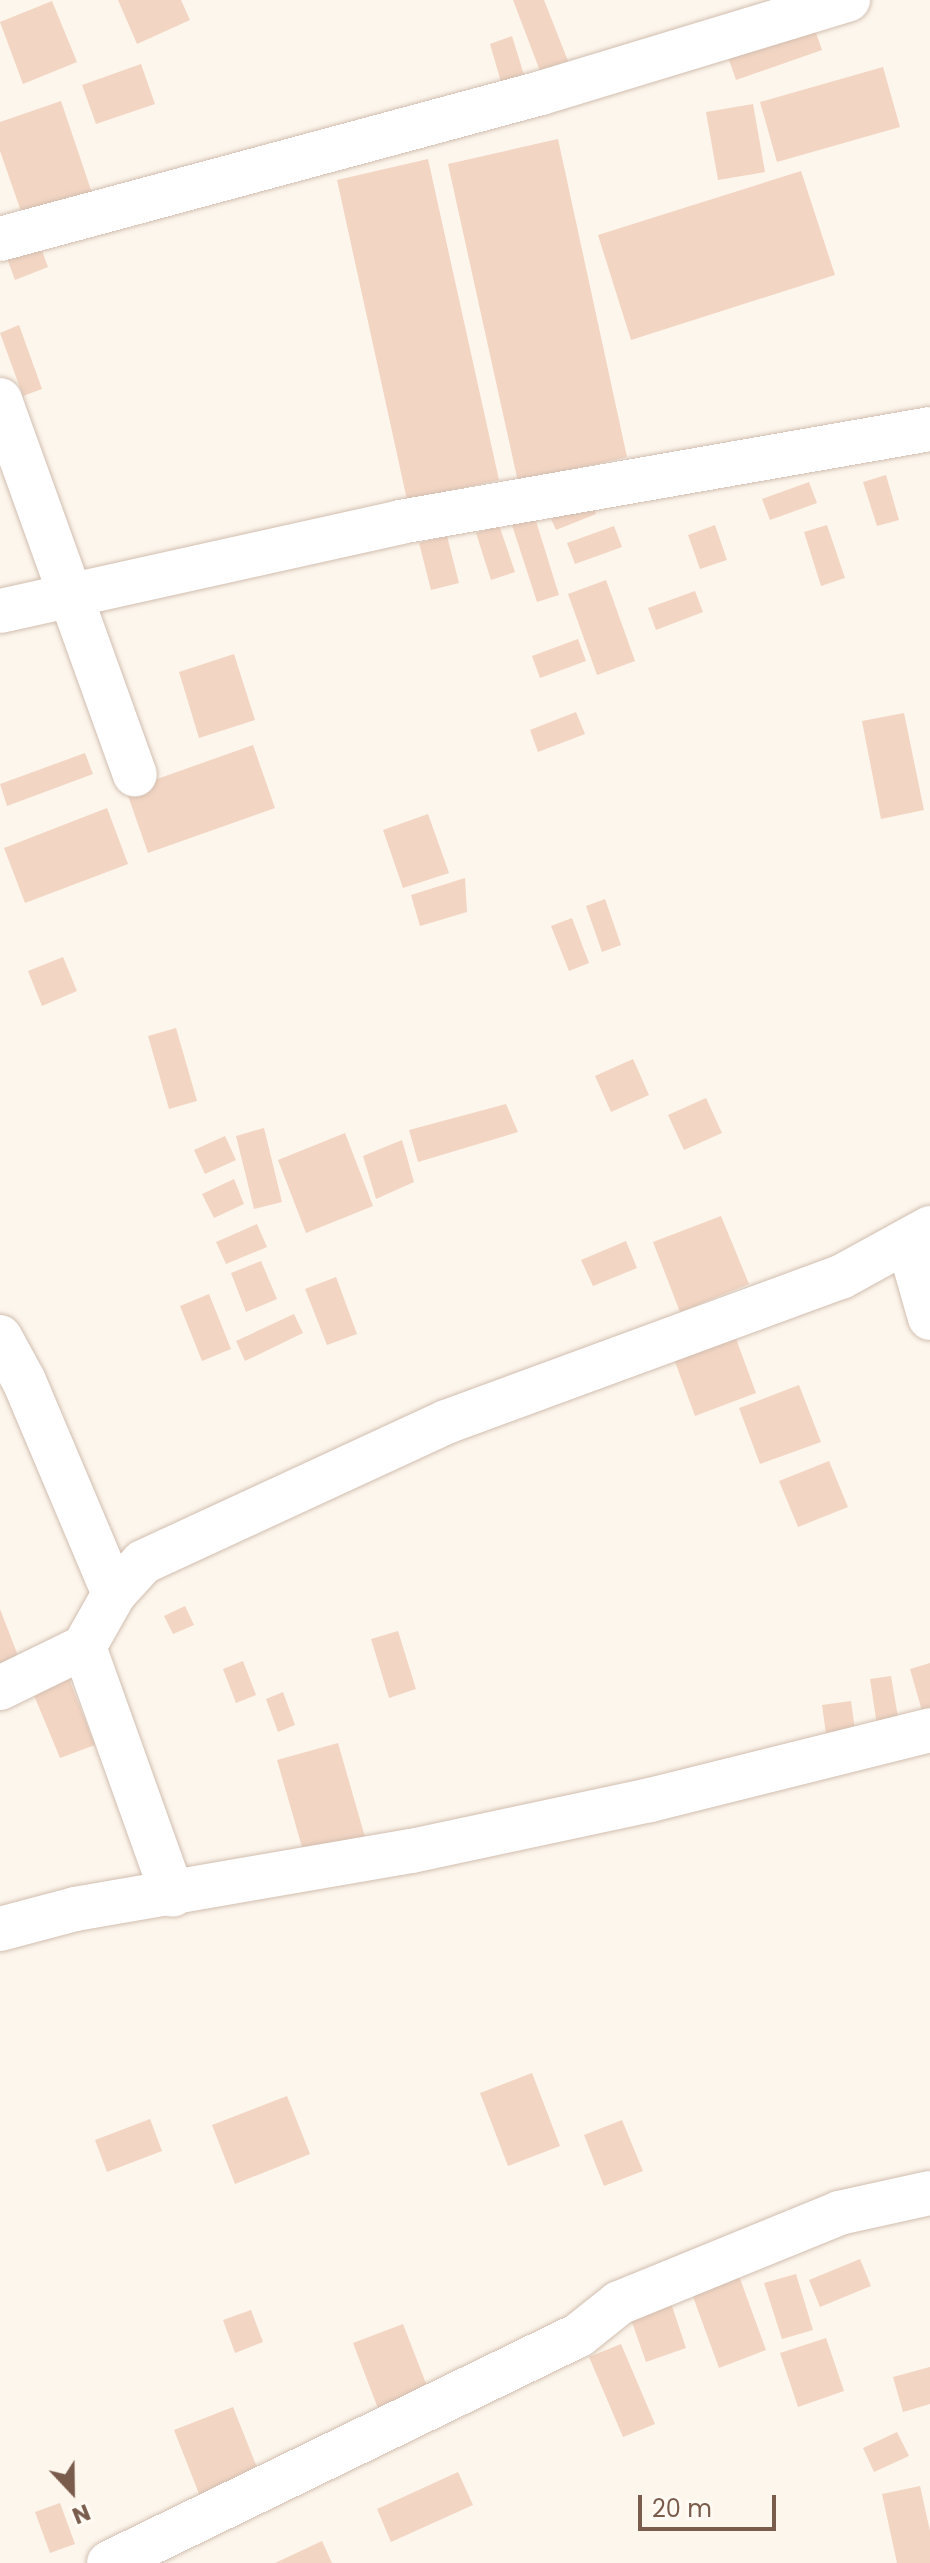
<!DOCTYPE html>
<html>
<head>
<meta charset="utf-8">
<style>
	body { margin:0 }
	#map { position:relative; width:930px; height:2563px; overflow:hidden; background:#fdf6ec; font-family:Poppins,sans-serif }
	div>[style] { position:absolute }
	.building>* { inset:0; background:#f3d5c3 }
	.roads { filter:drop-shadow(0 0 2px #d1beb0) drop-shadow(0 0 2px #d1beb0) }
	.minor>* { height:44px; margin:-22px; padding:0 22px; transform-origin:22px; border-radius:22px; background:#fff }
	span { translate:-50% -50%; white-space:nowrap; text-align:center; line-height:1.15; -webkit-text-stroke:6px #fffaf3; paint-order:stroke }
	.north { position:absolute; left:32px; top:2451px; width:80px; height:80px; -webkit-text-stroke:6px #fffaf3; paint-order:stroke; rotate:158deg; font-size:22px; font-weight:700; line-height:32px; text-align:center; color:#7a5c4d }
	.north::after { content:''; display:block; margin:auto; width:28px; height:36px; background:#7a5c4d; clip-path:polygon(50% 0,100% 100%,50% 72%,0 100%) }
	.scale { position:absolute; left:638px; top:2495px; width:138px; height:36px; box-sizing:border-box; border:4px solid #7a5c4d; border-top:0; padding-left:10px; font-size:24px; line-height:28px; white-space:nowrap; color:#7a5c4d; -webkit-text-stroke:6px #fffaf3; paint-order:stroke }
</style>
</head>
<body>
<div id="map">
	<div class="building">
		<div style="clip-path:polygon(118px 0,181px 0,190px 20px,137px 44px)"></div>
		<div style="clip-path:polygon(513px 0,544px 0,568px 61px,540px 71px)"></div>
		<div style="clip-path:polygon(52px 1px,77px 62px,23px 84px,0 22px)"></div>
		<div style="clip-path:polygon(811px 19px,822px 50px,736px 80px,725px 49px)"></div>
		<div style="clip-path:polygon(512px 36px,524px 75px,501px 82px,490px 44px)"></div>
		<div style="clip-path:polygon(141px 64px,155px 104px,96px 124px,82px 85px)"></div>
		<div style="clip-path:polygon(883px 67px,900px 127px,777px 162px,760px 102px)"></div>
		<div style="clip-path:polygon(61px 101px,92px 193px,23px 217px,0 151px,0 122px)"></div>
		<div style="clip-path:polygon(753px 104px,765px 172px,718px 180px,706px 112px)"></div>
		<div style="clip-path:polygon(558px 139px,627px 457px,518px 482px,448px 164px)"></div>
		<div style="clip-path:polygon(428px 159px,499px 480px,407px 500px,337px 180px)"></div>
		<div style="clip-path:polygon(801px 171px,835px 275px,631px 340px,598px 235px)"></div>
		<div style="clip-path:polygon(38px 240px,48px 267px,15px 280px,5px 253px)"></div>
		<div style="clip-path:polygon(19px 325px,42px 389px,23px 396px,0 333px)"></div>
		<div style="clip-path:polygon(886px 475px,899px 520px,877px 526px,863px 482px)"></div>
		<div style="clip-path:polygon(809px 482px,817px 503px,770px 520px,762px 499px)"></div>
		<div style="clip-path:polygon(588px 493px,596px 514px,556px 530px,547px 510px)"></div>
		<div style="clip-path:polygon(535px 518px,559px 595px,537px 602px,512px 525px)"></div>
		<div style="clip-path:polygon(499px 525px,515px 572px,491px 580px,476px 533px)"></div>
		<div style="clip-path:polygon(715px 525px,727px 560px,700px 569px,688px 535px)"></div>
		<div style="clip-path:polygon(827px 525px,845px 578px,821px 586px,804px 532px)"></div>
		<div style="clip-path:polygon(614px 526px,622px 547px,575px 564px,567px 543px)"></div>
		<div style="clip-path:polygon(447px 536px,459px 583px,431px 590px,419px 543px)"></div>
		<div style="clip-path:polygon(606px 580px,635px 661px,597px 675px,568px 594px)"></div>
		<div style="clip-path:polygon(695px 591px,703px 612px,656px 630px,648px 608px)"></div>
		<div style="clip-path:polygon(578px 639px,586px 661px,540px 678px,532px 656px)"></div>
		<div style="clip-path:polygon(234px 654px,255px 720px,199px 738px,179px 672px)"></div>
		<div style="clip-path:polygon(576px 712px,585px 734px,538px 752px,530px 730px)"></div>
		<div style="clip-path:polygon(904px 713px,924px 810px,881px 819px,862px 721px)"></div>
		<div style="clip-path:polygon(253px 745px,275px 808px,148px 853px,126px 790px)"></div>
		<div style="clip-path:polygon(85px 753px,93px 774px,7px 806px,0 784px)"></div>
		<div style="clip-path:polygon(107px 808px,128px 864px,25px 903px,4px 848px)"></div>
		<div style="clip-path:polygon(428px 814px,449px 873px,403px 888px,383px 830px)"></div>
		<div style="clip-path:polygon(465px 878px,467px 912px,420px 926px,411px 895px)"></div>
		<div style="clip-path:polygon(605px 899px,621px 945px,602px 952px,586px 906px)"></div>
		<div style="clip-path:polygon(572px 918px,589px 963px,569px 971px,551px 926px)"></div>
		<div style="clip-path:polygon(63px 957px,77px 991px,42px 1006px,28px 971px)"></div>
		<div style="clip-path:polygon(176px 1028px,197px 1101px,169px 1109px,148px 1036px)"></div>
		<div style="clip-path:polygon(633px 1059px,649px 1095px,611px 1112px,595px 1076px)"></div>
		<div style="clip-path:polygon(706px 1098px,722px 1133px,684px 1150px,668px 1115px)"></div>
		<div style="clip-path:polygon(506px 1104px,518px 1132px,418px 1162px,409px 1130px)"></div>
		<div style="clip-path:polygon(264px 1128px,282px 1202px,254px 1209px,236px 1136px)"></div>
		<div style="clip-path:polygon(345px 1133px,373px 1206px,306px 1233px,278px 1160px)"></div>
		<div style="clip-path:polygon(225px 1136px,236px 1160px,205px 1174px,194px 1150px)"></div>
		<div style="clip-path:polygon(402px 1140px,414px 1182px,376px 1199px,363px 1156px)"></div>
		<div style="clip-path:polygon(234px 1179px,244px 1204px,214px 1218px,202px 1194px)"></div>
		<div style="clip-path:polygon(721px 1216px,749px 1284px,680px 1312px,653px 1242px)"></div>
		<div style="clip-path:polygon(257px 1224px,267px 1247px,226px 1264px,216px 1242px)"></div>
		<div style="clip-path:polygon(626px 1241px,637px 1268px,593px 1286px,581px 1260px)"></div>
		<div style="clip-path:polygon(261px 1261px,277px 1299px,246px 1312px,231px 1273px)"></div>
		<div style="clip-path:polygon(336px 1277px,357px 1334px,327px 1345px,305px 1289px)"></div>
		<div style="clip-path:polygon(209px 1294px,231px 1349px,202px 1361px,180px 1306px)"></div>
		<div style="clip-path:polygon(294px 1314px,303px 1333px,245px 1361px,236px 1341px)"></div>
		<div style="clip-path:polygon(735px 1336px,756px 1393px,695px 1416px,674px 1359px)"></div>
		<div style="clip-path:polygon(799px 1385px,821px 1442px,760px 1464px,739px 1408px)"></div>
		<div style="clip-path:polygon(829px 1461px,848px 1507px,798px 1527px,779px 1481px)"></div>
		<div style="clip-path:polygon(185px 1606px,194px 1625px,173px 1634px,164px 1616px)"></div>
		<div style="clip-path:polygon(0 1609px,22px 1666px,0 1674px)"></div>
		<div style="clip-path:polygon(398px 1631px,416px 1689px,389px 1698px,371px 1639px)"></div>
		<div style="clip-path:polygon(243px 1661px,256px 1695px,236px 1703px,223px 1669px)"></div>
		<div style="clip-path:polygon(930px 1663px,930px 1723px,926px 1725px,910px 1669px)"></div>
		<div style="clip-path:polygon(891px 1676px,900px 1729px,878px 1732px,870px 1679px)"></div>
		<div style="clip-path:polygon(69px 1679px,95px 1745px,60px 1758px,33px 1693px)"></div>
		<div style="clip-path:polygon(283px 1692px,295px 1725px,278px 1732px,266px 1699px)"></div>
		<div style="clip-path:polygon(851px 1701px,856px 1737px,827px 1741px,822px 1705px)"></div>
		<div style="clip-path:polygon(338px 1743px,365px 1837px,304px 1854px,277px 1760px)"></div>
		<div style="clip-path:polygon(532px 2073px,560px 2146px,508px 2166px,480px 2093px)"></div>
		<div style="clip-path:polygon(287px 2096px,310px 2154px,235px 2184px,212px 2125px)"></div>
		<div style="clip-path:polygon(150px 2119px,162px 2151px,107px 2172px,95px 2140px)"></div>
		<div style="clip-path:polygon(622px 2120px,643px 2171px,604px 2186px,584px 2135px)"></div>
		<div style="clip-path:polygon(860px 2259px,871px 2286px,820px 2307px,809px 2280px)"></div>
		<div style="clip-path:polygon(796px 2274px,813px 2330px,782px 2339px,764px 2283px)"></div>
		<div style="clip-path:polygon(739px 2276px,766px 2350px,719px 2368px,692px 2294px)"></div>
		<div style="clip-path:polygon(668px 2294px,686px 2348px,646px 2362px,627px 2308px)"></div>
		<div style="clip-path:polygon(251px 2310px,263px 2342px,235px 2353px,223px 2320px)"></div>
		<div style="clip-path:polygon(403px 2324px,432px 2399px,382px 2419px,353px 2343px)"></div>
		<div style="clip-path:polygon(826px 2338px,844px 2391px,798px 2407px,780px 2353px)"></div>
		<div style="clip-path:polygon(621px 2344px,655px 2424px,623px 2437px,589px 2357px)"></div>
		<div style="clip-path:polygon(930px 2367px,930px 2404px,903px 2412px,893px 2377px)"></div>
		<div style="clip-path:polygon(233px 2407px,262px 2480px,203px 2504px,174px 2430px)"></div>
		<div style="clip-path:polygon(897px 2432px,909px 2456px,874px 2472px,863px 2448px)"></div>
		<div style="clip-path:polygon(458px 2472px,473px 2505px,391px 2542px,377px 2509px)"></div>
		<div style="clip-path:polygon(920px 2486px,930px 2531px,930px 2563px,897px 2563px,882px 2494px)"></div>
		<div style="clip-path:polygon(60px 2503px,75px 2544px,50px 2553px,35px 2512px)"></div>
		<div style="clip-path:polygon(322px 2541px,332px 2563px,275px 2563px)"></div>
	</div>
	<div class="roads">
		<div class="minor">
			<div style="left:0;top:239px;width:560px;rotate:-15.1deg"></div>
			<div style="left:541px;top:93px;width:321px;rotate:-16.9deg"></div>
			<div style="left:0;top:400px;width:398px;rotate:70.2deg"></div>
			<div style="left:0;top:611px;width:410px;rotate:-12.5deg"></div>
			<div style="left:400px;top:522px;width:538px;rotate:-9.95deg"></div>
			<div style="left:908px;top:1241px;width:80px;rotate:74.1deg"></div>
			<div style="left:0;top:1337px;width:50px;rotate:61.4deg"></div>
			<div style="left:24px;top:1381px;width:231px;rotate:67.1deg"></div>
			<div style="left:84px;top:1647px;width:263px;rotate:70.3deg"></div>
			<div style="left:0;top:1688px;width:93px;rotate:-26deg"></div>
			<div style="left:84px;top:1647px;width:61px;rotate:-60.5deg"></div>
			<div style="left:114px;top:1594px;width:43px;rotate:-47.8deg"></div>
			<div style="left:143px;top:1562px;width:334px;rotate:-24.8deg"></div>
			<div style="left:446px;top:1422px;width:421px;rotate:-20.2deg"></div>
			<div style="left:841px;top:1277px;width:102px;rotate:-28.8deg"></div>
			<div style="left:0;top:1929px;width:78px;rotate:-14.9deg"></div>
			<div style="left:75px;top:1909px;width:342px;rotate:-9.8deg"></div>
			<div style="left:412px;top:1851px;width:243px;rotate:-12.1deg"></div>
			<div style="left:650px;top:1800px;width:289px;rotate:-14deg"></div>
			<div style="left:109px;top:2563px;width:522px;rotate:-25.88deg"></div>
			<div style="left:579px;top:2335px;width:51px;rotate:-38.7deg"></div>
			<div style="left:619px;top:2303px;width:238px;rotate:-22.2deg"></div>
			<div style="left:839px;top:2213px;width:93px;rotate:-12.4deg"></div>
		</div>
	</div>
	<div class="north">N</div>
	<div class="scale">20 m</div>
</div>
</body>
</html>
